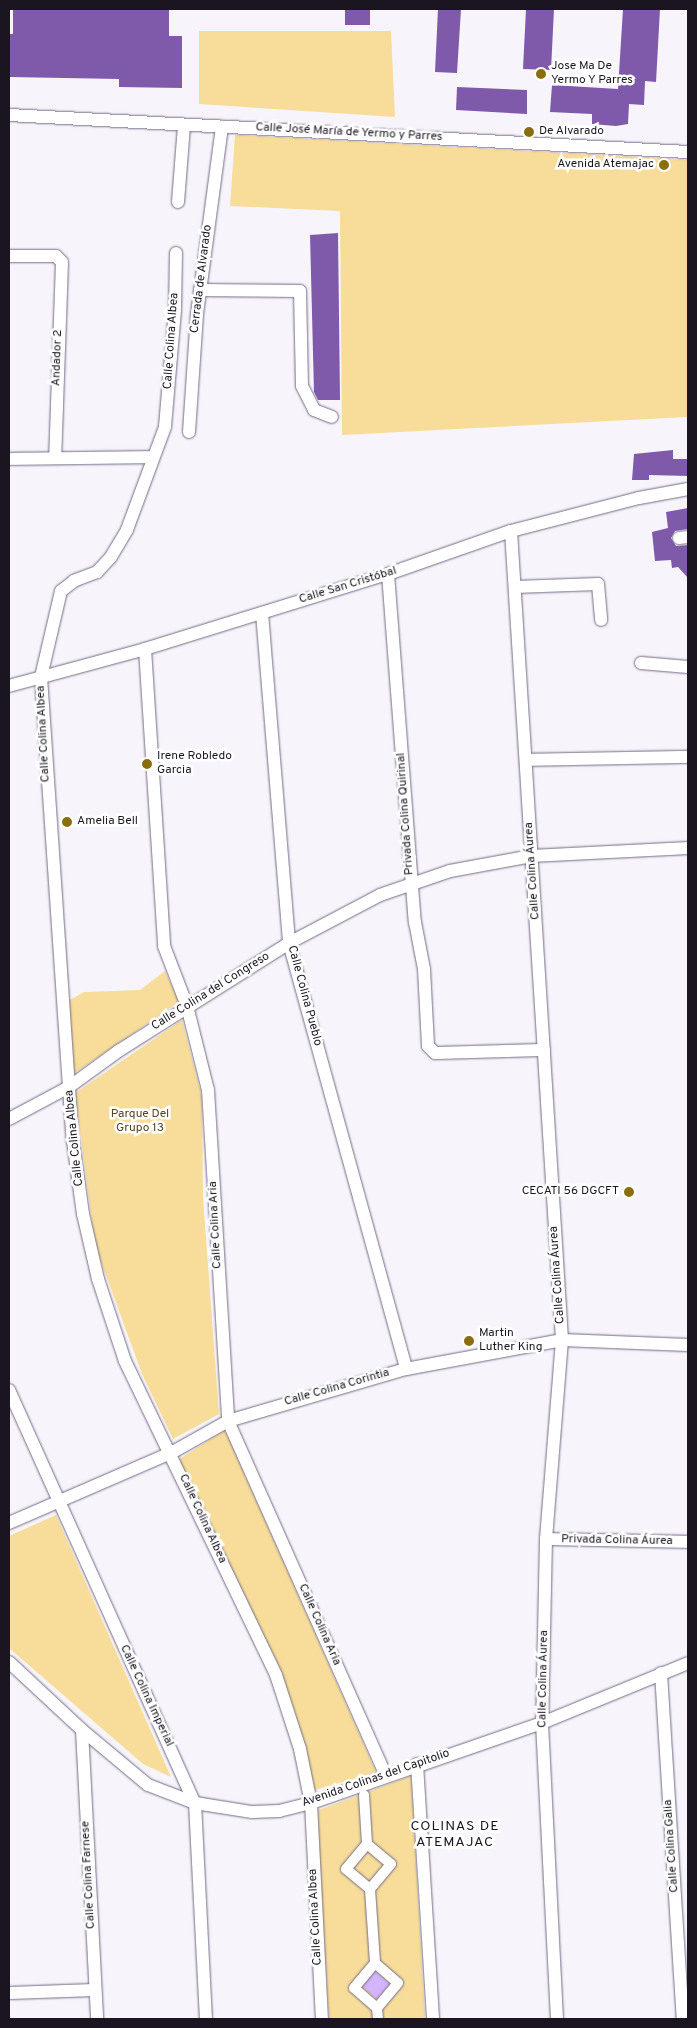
<!DOCTYPE html>
<html>
<head>
<meta charset="utf-8">
<style>
	body { margin:0 }
	#map { position:relative; width:697px; height:2028px; overflow:hidden; background:#f7f5fb; font-family:Overpass,sans-serif }
	div>[style] { position:absolute }
	.green>* { inset:0; background:#f7dd99 }
	.water>* { inset:0; background:#d3b5fb }
	.building>* { inset:0; background:#7f59aa }
	.roads { filter:drop-shadow(0 0 1px #756a85) drop-shadow(0 0 1px #756a85) }
	.pedestrian>* { height:10px; margin:-5px; padding:0 5px; transform-origin:5px; border-radius:5px; background:#fff }
	.minor>* { height:12px; margin:-6px; padding:0 6px; transform-origin:6px; border-radius:6px; background:#fff }
	.dots>* { width:14px; height:14px; translate:-50% -50%; box-sizing:border-box; border:2px solid #fff; border-radius:50% }
	span { translate:-50% -50%; white-space:nowrap; text-align:center; line-height:1.15; -webkit-text-stroke:5px #fff; paint-order:stroke }
	.poi-label { font-size:12px; color:#1a1520 }
	.left { translate:0 -50%; text-align:left }
	.right { translate:-100% -50%; text-align:right }
	.street-label { font-size:12px; color:#1a1520 }
	.park-label { font-size:12px; color:#53441a }
	.neighbourhood-label { font-size:14px; color:#1a1520; letter-spacing:1px }
	.frame { position:absolute; inset:0; border:10px solid #1a1520; pointer-events:none }
</style>
</head>
<body>
<div id="map">
	<div class="green">
		<div style="clip-path:polygon(199px 31px,391px 31px,395px 117px,199px 104px)"></div>
		<div style="clip-path:polygon(235px 135px,688px 160px,688px 417px,342px 435px,340px 211px,230px 206px)"></div>
		<div style="clip-path:polygon(165px 971px,179px 1002px,73px 1074px,68px 1001px,84px 992px,140px 990px)"></div>
		<div style="clip-path:polygon(182px 1020px,202px 1097px,203px 1197px,219px 1414px,173px 1439px,142px 1374px,95px 1245px,75px 1093px)"></div>
		<div style="clip-path:polygon(225px 1430px,376px 1772px,315px 1790px,302px 1739px,178px 1460px)"></div>
		<div style="clip-path:polygon(56px 1515px,171px 1777px,143px 1764px,9px 1648px,9px 1536px)"></div>
		<div style="clip-path:polygon(411px 1776px,425px 2019px,329px 2019px,316px 1811px)"></div>
	</div>
	<div class="water">
		<div style="clip-path:polygon(375px 1971px,390px 1984px,377px 1999px,362px 1986px)"></div>
	</div>
	<div class="building">
		<div style="clip-path:polygon(13px 9px,169px 9px,169px 36px,182px 36px,182px 88px,119px 87px,119px 79px,9px 77px,9px 34px,13px 34px)"></div>
		<div style="clip-path:polygon(345px 9px,370px 9px,370px 25px,345px 25px)"></div>
		<div style="clip-path:polygon(438px 9px,461px 9px,457px 73px,435px 72px)"></div>
		<div style="clip-path:polygon(526px 9px,554px 9px,551px 70px,523px 69px)"></div>
		<div style="clip-path:polygon(623px 9px,660px 9px,656px 82px,645px 81px,644px 105px,629px 104px,628px 124px,616px 126px,592px 124px,592px 114px,550px 112px,552px 85px,618px 89px)"></div>
		<div style="clip-path:polygon(457px 87px,527px 90px,527px 114px,456px 110px)"></div>
		<div style="clip-path:polygon(338px 233px,340px 400px,318px 400px,314px 392px,310px 235px)"></div>
		<div style="clip-path:polygon(673px 450px,673px 459px,688px 459px,688px 476px,649px 475px,649px 480px,632px 480px,634px 454px)"></div>
		<div style="clip-path:polygon(688px 508px,688px 529px,675px 531px,671px 538px,676px 546px,688px 545px,688px 578px,678px 567px,672px 568px,671px 560px,655px 561px,652px 532px,668px 528px,666px 512px)"></div>
	</div>
	<div class="roads">
		<div class="pedestrian">
			<div style="left:364px;top:1795px;width:49px;rotate:86.5deg"></div>
			<div style="left:367px;top:1844px;width:31px;rotate:40deg"></div>
			<div style="left:391px;top:1864px;width:33px;rotate:130deg"></div>
			<div style="left:370px;top:1889px;width:31px;rotate:-140deg"></div>
			<div style="left:346px;top:1869px;width:33px;rotate:-50deg"></div>
			<div style="left:370px;top:1889px;width:74px;rotate:86.1deg"></div>
			<div style="left:375px;top:1963px;width:30px;rotate:41deg"></div>
			<div style="left:398px;top:1983px;width:33px;rotate:130deg"></div>
			<div style="left:377px;top:2008px;width:30px;rotate:-139deg"></div>
			<div style="left:354px;top:1988px;width:33px;rotate:-50deg"></div>
			<div style="left:377px;top:2008px;width:11px;rotate:85deg"></div>
		</div>
		<div class="minor">
			<div style="left:9px;top:115px;width:680px;rotate:3.12deg"></div>
			<div style="left:178px;top:202px;width:77px;rotate:-85.5deg"></div>
			<div style="left:176px;top:253px;width:57px;rotate:91deg"></div>
			<div style="left:175px;top:310px;width:117px;rotate:94.9deg"></div>
			<div style="left:165px;top:427px;width:110px;rotate:110.3deg"></div>
			<div style="left:127px;top:530px;width:31px;rotate:121deg"></div>
			<div style="left:111px;top:557px;width:21px;rotate:133deg"></div>
			<div style="left:97px;top:572px;width:25px;rotate:159deg"></div>
			<div style="left:74px;top:581px;width:16px;rotate:142deg"></div>
			<div style="left:61px;top:591px;width:88px;rotate:103.1deg"></div>
			<div style="left:41px;top:677px;width:465px;rotate:86.1deg"></div>
			<div style="left:73px;top:1141px;width:74px;rotate:82.2deg"></div>
			<div style="left:83px;top:1214px;width:67px;rotate:77deg"></div>
			<div style="left:98px;top:1279px;width:86px;rotate:71.8deg"></div>
			<div style="left:125px;top:1361px;width:348px;rotate:64.3deg"></div>
			<div style="left:276px;top:1675px;width:78px;rotate:72deg"></div>
			<div style="left:300px;top:1749px;width:55px;rotate:78.5deg"></div>
			<div style="left:311px;top:1803px;width:216px;rotate:87.1deg"></div>
			<div style="left:9px;top:256px;width:47px"></div>
			<div style="left:56px;top:256px;width:8px;rotate:45deg"></div>
			<div style="left:62px;top:262px;width:196px;rotate:92deg"></div>
			<div style="left:200px;top:290px;width:100px;rotate:0.6deg"></div>
			<div style="left:300px;top:291px;width:95px;rotate:88.8deg"></div>
			<div style="left:302px;top:386px;width:27px;rotate:63deg"></div>
			<div style="left:314px;top:410px;width:19px;rotate:21deg"></div>
			<div style="left:189px;top:432px;width:118px;rotate:-86.1deg"></div>
			<div style="left:197px;top:314px;width:189px;rotate:-82.4deg"></div>
			<div style="left:9px;top:459px;width:144px;rotate:-0.8deg"></div>
			<div style="left:511px;top:531px;width:811px;rotate:86.39deg"></div>
			<div style="left:562px;top:1340px;width:200px;rotate:94.6deg"></div>
			<div style="left:546px;top:1539px;width:184px;rotate:91.2deg"></div>
			<div style="left:542px;top:1723px;width:296px;rotate:87.1deg"></div>
			<div style="left:679px;top:538px;width:9px;rotate:-6deg"></div>
			<div style="left:388px;top:574px;width:349px;rotate:85.6deg"></div>
			<div style="left:415px;top:922px;width:48px;rotate:79.2deg"></div>
			<div style="left:424px;top:969px;width:77px;rotate:87deg"></div>
			<div style="left:428px;top:1046px;width:10px;rotate:45deg"></div>
			<div style="left:435px;top:1053px;width:109px;rotate:-1.6deg"></div>
			<div style="left:515px;top:587px;width:83px;rotate:-2.1deg"></div>
			<div style="left:598px;top:584px;width:36px;rotate:85deg"></div>
			<div style="left:262px;top:613px;width:331px;rotate:85.3deg"></div>
			<div style="left:289px;top:943px;width:442px;rotate:74.6deg"></div>
			<div style="left:145px;top:649px;width:298px;rotate:86.3deg"></div>
			<div style="left:164px;top:946px;width:64px;rotate:69deg"></div>
			<div style="left:187px;top:1006px;width:87px;rotate:76deg"></div>
			<div style="left:208px;top:1090px;width:332px;rotate:86.5deg"></div>
			<div style="left:228px;top:1421px;width:389px;rotate:66deg"></div>
			<div style="left:641px;top:663px;width:47px;rotate:4.9deg"></div>
			<div style="left:9px;top:686px;width:141px;rotate:-15.2deg"></div>
			<div style="left:145px;top:649px;width:254px;rotate:-17.2deg"></div>
			<div style="left:388px;top:574px;width:130px;rotate:-19.3deg"></div>
			<div style="left:511px;top:531px;width:132px;rotate:-14.5deg"></div>
			<div style="left:639px;top:498px;width:50px;rotate:-10.4deg"></div>
			<div style="left:526px;top:760px;width:162px;rotate:-1.1deg"></div>
			<div style="left:9px;top:1119px;width:68px;rotate:-28.1deg"></div>
			<div style="left:69px;top:1087px;width:63px;rotate:-36deg"></div>
			<div style="left:120px;top:1050px;width:200px;rotate:-32.3deg"></div>
			<div style="left:289px;top:943px;width:103px;rotate:-27.8deg"></div>
			<div style="left:380px;top:895px;width:74px;rotate:-18.9deg"></div>
			<div style="left:450px;top:871px;width:83px;rotate:-10.4deg"></div>
			<div style="left:532px;top:856px;width:156px;rotate:-2.9deg"></div>
			<div style="left:9px;top:1390px;width:453px;rotate:65.8deg"></div>
			<div style="left:195px;top:1803px;width:216px;rotate:87.1deg"></div>
			<div style="left:9px;top:1523px;width:176px;rotate:-23.4deg"></div>
			<div style="left:171px;top:1453px;width:65px;rotate:-29.3deg"></div>
			<div style="left:228px;top:1421px;width:185px;rotate:-16.3deg"></div>
			<div style="left:406px;top:1369px;width:159px;rotate:-10.5deg"></div>
			<div style="left:562px;top:1340px;width:126px;rotate:2.3deg"></div>
			<div style="left:546px;top:1539px;width:142px;rotate:1.2deg"></div>
			<div style="left:9px;top:1662px;width:100px;rotate:43deg"></div>
			<div style="left:82px;top:1730px;width:86px;rotate:39.8deg"></div>
			<div style="left:148px;top:1785px;width:50px;rotate:21deg"></div>
			<div style="left:195px;top:1803px;width:58px;rotate:9deg"></div>
			<div style="left:252px;top:1812px;width:27px;rotate:-2deg"></div>
			<div style="left:279px;top:1811px;width:33px;rotate:-14deg"></div>
			<div style="left:311px;top:1803px;width:244px;rotate:-19.1deg"></div>
			<div style="left:542px;top:1723px;width:158px;rotate:-22.3deg"></div>
			<div style="left:661px;top:1673px;width:347px;rotate:86.4deg"></div>
			<div style="left:82px;top:1730px;width:289px;rotate:87deg"></div>
			<div style="left:417px;top:1764px;width:256px;rotate:86.4deg"></div>
			<div style="left:9px;top:1993px;width:86px;rotate:-2deg"></div>
		</div>
	</div>
	<div class="dots">
		<div style="left:541px;top:74px;background:#8a6d0e"></div>
		<div style="left:529px;top:132px;background:#8a6d0e"></div>
		<div style="left:664px;top:165px;background:#8a6d0e"></div>
		<div style="left:147px;top:764px;background:#8a6d0e"></div>
		<div style="left:67px;top:822px;background:#8a6d0e"></div>
		<div style="left:629px;top:1192px;background:#8a6d0e"></div>
		<div style="left:469px;top:1341px;background:#8a6d0e"></div>
	</div>
	<div class="poi-label">
		<span class="left" style="left:551px;top:74px">Jose Ma De<br>Yermo Y Parres</span>
		<span class="left" style="left:539px;top:132px">De Alvarado</span>
		<span class="right" style="left:654px;top:165px">Avenida Atemajac</span>
		<span class="left" style="left:157px;top:764px">Irene Robledo<br>Garcia</span>
		<span class="left" style="left:77px;top:822px">Amelia Bell</span>
		<span class="right" style="left:619px;top:1192px">CECATI 56 DGCFT</span>
		<span class="left" style="left:479px;top:1341px">Martin<br>Luther King</span>
	</div>
	<div class="street-label">
		<span style="left:349px;top:133px;rotate:3deg">Calle José María de Yermo y Parres</span>
		<span style="left:202px;top:279px;rotate:-83deg">Cerrada de Alvarado</span>
		<span style="left:172px;top:341px;rotate:-86deg">Calle Colina Albea</span>
		<span style="left:58px;top:358px;rotate:-88deg">Andador 2</span>
		<span style="left:348px;top:586px;rotate:-17deg">Calle San Cristóbal</span>
		<span style="left:44px;top:734px;rotate:-93deg">Calle Colina Albea</span>
		<span style="left:406px;top:814px;rotate:-94deg">Privada Colina Quirinal</span>
		<span style="left:533px;top:871px;rotate:-94deg">Calle Colina Áurea</span>
		<span style="left:211px;top:992px;rotate:-32deg">Calle Colina del Congreso</span>
		<span style="left:304px;top:996px;rotate:75deg">Calle Colina Pueblo</span>
		<span style="left:75px;top:1138px;rotate:-96deg">Calle Colina Albea</span>
		<span style="left:216px;top:1225px;rotate:-93deg">Calle Colina Aria</span>
		<span style="left:558px;top:1275px;rotate:-94deg">Calle Colina Áurea</span>
		<span style="left:337px;top:1388px;rotate:-16deg">Calle Colina Corintia</span>
		<span style="left:202px;top:1519px;rotate:65deg">Calle Colina Albea</span>
		<span style="left:617px;top:1541px;rotate:1deg">Privada Colina Áurea</span>
		<span style="left:319px;top:1625px;rotate:66deg">Calle Colina Aria</span>
		<span style="left:544px;top:1679px;rotate:-89deg">Calle Colina Áurea</span>
		<span style="left:146px;top:1696px;rotate:65deg">Calle Colina Imperial</span>
		<span style="left:376px;top:1779px;rotate:-19deg">Avenida Colinas del Capitolio</span>
		<span style="left:672px;top:1846px;rotate:-94deg">Calle Colina Galia</span>
		<span style="left:89px;top:1875px;rotate:-93deg">Calle Colina Farnese</span>
		<span style="left:316px;top:1917px;rotate:-93deg">Calle Colina Albea</span>
	</div>
	<div class="park-label">
		<span style="left:140px;top:1122px">Parque Del<br>Grupo 13</span>
	</div>
	<div class="neighbourhood-label">
		<span style="left:455px;top:1835px">COLINAS DE<br>ATEMAJAC</span>
	</div>
	<div class="frame"></div>
</div>
</body>
</html>
